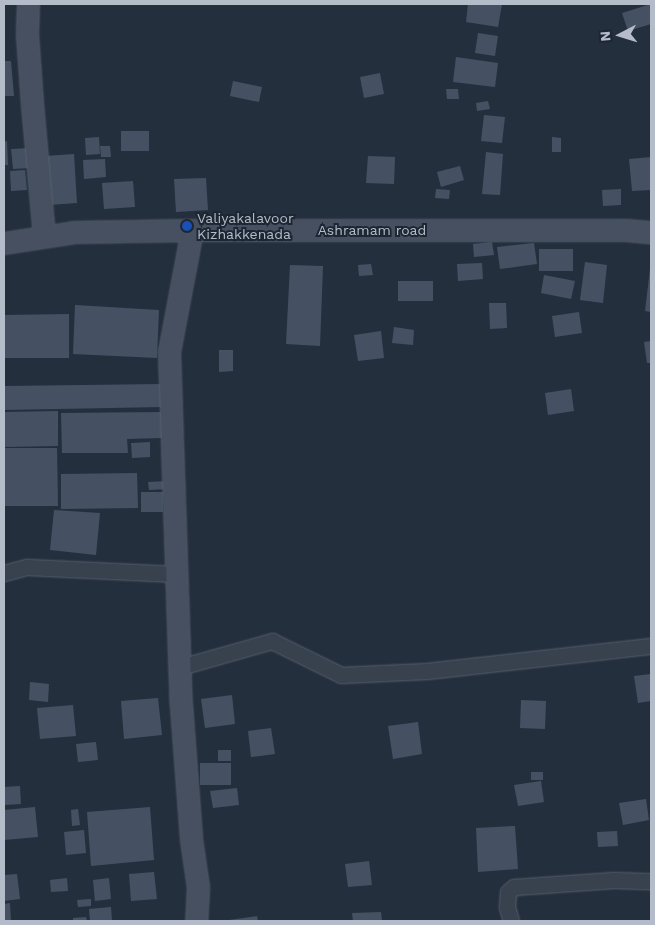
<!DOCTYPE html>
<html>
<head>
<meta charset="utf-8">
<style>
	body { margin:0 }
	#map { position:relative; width:655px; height:925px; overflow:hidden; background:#242f3e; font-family:"Work Sans",sans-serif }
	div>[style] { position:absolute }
	.building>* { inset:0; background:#455162 }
	.roads { filter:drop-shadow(0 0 1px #565f6c) drop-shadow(0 0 1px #565f6c) }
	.street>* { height:15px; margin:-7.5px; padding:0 7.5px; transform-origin:7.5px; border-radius:7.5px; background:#38414e }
	.secondary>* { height:21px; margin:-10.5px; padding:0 10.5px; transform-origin:10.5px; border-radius:10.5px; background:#465061 }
	.dots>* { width:14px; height:14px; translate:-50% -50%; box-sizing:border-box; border:2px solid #1d2633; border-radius:50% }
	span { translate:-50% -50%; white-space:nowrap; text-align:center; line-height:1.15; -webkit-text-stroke:4px #1d2633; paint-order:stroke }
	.poi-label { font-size:14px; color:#b4bcc9 }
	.left { translate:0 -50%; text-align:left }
	.street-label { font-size:14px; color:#b4bcc9 }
	.frame { position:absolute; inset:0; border:5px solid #b4bcc9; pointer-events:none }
	.north { position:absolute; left:595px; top:10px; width:50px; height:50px; -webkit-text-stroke:4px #1d2633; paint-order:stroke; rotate:265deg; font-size:14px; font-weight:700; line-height:20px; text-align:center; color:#b4bcc9 }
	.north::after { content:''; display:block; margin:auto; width:18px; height:22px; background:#b4bcc9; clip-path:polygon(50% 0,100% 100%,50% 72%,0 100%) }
</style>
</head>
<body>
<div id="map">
	<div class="building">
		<div style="clip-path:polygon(468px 4px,502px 4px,498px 27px,466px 22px)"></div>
		<div style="clip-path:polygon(651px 4px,651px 24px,628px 31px,622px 13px)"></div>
		<div style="clip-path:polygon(478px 33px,498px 36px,495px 56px,475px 53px)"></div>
		<div style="clip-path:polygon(456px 57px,498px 63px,495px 87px,453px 82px)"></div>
		<div style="clip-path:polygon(4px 61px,11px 61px,14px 96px,4px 96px)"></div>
		<div style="clip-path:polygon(380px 73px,384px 94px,364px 98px,360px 77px)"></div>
		<div style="clip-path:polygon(233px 81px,262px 87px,259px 102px,230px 96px)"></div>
		<div style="clip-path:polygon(446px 89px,458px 89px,459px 99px,447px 99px)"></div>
		<div style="clip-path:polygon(488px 101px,490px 109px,477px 111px,476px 103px)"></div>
		<div style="clip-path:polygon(484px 115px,505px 117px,502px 143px,481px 141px)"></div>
		<div style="clip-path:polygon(121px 131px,149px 131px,149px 151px,121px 151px)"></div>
		<div style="clip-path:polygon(99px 137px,100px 154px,86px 155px,85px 138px)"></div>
		<div style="clip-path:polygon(552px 137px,561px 138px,561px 152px,552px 152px)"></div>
		<div style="clip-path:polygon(7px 141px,8px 165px,4px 165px,4px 142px)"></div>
		<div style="clip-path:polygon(100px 146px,110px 146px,111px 157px,101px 157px)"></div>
		<div style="clip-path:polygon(29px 148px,30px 168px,13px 169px,11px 149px)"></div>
		<div style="clip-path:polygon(486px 152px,503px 154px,500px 195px,482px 194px)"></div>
		<div style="clip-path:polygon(74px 154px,77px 203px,49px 205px,45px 156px)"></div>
		<div style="clip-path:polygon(368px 156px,395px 157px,394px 184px,366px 183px)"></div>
		<div style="clip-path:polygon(651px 157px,651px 190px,632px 191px,629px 159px)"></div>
		<div style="clip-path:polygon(105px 159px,106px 177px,84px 179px,83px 160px)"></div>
		<div style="clip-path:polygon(460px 166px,464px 180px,441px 187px,437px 172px)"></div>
		<div style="clip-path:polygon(25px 170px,27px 190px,11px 191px,10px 171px)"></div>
		<div style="clip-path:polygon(206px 178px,208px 210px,176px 212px,174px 179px)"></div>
		<div style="clip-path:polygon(133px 181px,135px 207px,104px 209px,102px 183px)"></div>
		<div style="clip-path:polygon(436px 189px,450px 190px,449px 199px,435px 198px)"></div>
		<div style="clip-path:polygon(621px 189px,621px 205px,603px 206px,602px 190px)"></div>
		<div style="clip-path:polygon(492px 242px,494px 255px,474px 257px,473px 244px)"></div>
		<div style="clip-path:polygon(534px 243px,537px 264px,500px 269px,497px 247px)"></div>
		<div style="clip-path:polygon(539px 249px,573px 249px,573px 271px,539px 271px)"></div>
		<div style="clip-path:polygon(585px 262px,607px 265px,603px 303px,580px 300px)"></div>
		<div style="clip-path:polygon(482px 263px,483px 279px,458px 281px,457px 264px)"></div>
		<div style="clip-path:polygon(371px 264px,373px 275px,359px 276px,358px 265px)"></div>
		<div style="clip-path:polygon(290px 265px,323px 266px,320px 346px,286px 344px)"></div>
		<div style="clip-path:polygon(650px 269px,651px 269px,651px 312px,645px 311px)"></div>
		<div style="clip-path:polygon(544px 275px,575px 281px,571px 299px,541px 293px)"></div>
		<div style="clip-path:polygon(398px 281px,433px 281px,433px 301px,398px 301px)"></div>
		<div style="clip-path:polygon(489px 303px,506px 303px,507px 328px,490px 329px)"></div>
		<div style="clip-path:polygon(75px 305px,159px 310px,157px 358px,73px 354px)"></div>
		<div style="clip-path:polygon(579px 312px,582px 333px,555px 337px,552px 316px)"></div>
		<div style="clip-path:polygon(69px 314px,69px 358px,4px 358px,4px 315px)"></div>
		<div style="clip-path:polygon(394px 327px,414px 330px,413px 345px,392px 343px)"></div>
		<div style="clip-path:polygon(381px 331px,384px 358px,358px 361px,354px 335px)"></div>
		<div style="clip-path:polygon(651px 341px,651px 363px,647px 363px,644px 342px)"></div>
		<div style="clip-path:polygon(219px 350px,233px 350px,233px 371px,219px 372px)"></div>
		<div style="clip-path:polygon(162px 384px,163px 407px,4px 410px,4px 386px)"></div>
		<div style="clip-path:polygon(571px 389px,574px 411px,548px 415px,545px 393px)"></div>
		<div style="clip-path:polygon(58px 411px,58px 446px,4px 447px,4px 412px)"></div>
		<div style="clip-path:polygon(162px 412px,163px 438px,127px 439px,128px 453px,62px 453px,61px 413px)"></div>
		<div style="clip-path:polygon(150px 442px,150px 457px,132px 458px,131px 443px)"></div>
		<div style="clip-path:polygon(4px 448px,57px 448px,58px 506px,4px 506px)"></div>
		<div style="clip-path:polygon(137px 473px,138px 508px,61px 509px,61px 474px)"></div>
		<div style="clip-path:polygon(167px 481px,168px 489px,149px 490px,148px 482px)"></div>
		<div style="clip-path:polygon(141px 492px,163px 492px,163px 512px,141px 512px)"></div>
		<div style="clip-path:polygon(54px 510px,100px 513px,96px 555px,50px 550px)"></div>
		<div style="clip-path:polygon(651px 674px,651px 701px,638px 703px,634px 676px)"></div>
		<div style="clip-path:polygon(30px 682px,49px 684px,48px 702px,29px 700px)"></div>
		<div style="clip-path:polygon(232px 695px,235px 724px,205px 728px,201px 699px)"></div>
		<div style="clip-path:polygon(158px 698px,162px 735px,124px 739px,121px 701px)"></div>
		<div style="clip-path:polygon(521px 700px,546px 701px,545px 729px,520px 728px)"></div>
		<div style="clip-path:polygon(73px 705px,76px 736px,40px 739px,37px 708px)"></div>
		<div style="clip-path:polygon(418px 722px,422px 754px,393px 759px,388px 726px)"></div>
		<div style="clip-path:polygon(271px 728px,275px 754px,251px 757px,248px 731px)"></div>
		<div style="clip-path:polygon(96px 742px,98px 760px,78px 762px,76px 744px)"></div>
		<div style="clip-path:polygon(218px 750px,231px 750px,231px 761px,218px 761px)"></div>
		<div style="clip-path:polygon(200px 763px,231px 763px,231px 785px,200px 785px)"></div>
		<div style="clip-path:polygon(531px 772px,543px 772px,543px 780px,531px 780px)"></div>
		<div style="clip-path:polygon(541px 781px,544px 802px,518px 806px,514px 785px)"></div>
		<div style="clip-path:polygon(20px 786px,21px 804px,4px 805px,4px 787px)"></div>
		<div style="clip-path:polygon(237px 788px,239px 805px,213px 808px,210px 791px)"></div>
		<div style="clip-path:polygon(646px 799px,649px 820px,623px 825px,619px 803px)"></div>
		<div style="clip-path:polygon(35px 807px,38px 837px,4px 840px,4px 810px)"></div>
		<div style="clip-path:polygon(150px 807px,154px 860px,91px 866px,87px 812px)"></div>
		<div style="clip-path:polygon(78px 809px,80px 825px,72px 826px,71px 810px)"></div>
		<div style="clip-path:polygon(515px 826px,518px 869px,478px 872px,476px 828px)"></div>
		<div style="clip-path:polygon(84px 830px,86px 853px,66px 855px,64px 832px)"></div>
		<div style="clip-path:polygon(617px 831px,618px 846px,598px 847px,597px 832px)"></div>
		<div style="clip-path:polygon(369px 861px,372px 885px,348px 887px,345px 864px)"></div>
		<div style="clip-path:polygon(154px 872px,157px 899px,131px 901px,129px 874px)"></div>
		<div style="clip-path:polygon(17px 874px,20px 899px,4px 901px,4px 875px)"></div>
		<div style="clip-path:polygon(67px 878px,68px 891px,51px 892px,50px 880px)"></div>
		<div style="clip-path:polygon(109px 878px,111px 899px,95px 901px,93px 880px)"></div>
		<div style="clip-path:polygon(91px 899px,91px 906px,78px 907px,77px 900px)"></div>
		<div style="clip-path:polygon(10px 903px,11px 921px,4px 921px,4px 904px)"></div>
		<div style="clip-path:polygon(111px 907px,112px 921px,90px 921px,89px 909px)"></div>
		<div style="clip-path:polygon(381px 912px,382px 921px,353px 921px,352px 913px)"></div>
		<div style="clip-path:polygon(257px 916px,258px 921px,229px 921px,229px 920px)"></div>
		<div style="clip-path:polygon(86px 917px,87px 921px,73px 921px,73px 918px)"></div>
	</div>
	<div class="roads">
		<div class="street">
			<div style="left:4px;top:573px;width:24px;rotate:-15deg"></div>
			<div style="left:27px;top:567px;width:150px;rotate:2.7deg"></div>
			<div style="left:180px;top:667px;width:96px;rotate:-15.8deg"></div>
			<div style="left:272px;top:641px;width:77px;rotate:26.2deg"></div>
			<div style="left:341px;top:675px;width:86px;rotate:-2.7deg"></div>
			<div style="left:427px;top:671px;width:225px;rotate:-6.4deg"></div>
			<div style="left:511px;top:921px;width:15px;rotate:-106deg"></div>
			<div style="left:507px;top:907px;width:15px;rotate:-86deg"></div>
			<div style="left:508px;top:892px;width:8px;rotate:-40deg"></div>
			<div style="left:514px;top:887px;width:100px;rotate:-4deg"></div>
			<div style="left:614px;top:880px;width:37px;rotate:2deg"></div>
		</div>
		<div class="secondary">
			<div style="left:28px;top:4px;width:30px;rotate:92deg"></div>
			<div style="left:27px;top:34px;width:70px;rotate:85.9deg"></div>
			<div style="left:32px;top:104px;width:132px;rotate:84.8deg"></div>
			<div style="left:192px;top:230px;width:124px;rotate:100.7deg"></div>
			<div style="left:169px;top:352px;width:353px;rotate:88.1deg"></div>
			<div style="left:181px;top:705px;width:134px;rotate:85.7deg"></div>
			<div style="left:191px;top:839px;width:49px;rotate:81.7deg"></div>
			<div style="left:198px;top:887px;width:34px;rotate:93deg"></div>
			<div style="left:4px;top:243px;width:71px;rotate:-8.9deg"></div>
			<div style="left:74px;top:232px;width:118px;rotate:-1deg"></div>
			<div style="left:192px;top:230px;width:434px"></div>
			<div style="left:626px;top:230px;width:25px;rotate:5deg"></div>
		</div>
	</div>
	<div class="dots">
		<div style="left:187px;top:226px;background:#1a4fb4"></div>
	</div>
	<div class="poi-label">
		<span class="left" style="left:197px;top:226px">Valiyakalavoor<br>Kizhakkenada</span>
	</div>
	<div class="street-label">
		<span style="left:372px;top:230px">Ashramam road</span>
	</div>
	<div class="frame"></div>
	<div class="north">N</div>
</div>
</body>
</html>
